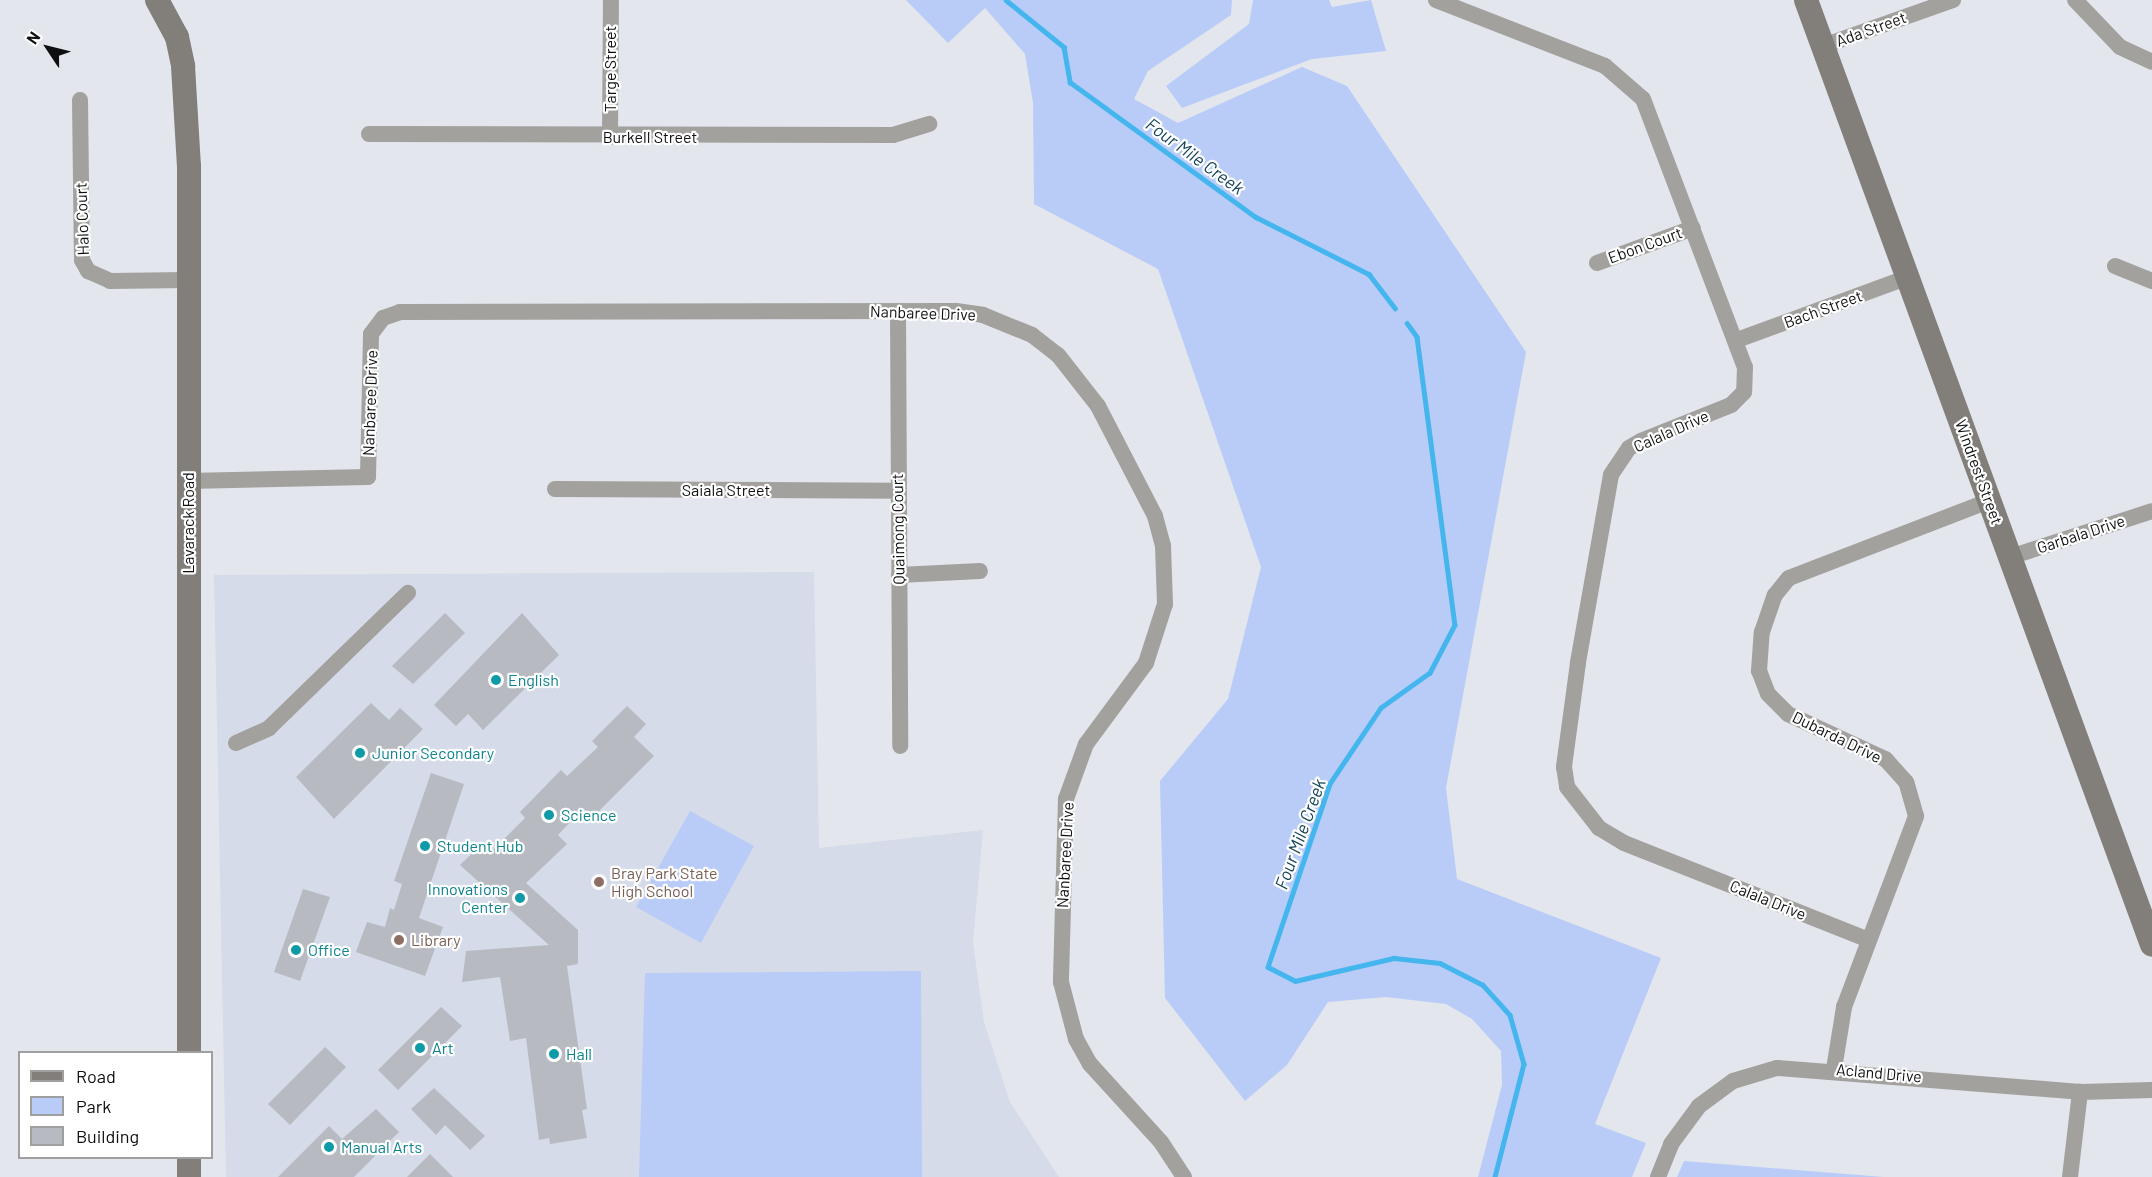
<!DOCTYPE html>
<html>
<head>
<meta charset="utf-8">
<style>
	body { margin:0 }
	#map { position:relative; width:2152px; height:1177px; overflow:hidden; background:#e3e6ed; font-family:Barlow,sans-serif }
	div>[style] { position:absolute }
	.built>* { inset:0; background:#d5dbe9 }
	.green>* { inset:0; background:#b9ccf8 }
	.stream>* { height:4.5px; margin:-2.25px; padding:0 2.25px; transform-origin:2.25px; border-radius:2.25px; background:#44b6ed }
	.building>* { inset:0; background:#b7bac1 }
	.street>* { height:16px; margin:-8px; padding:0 8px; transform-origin:8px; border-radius:8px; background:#a2a19e }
	.secondary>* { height:24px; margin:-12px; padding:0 12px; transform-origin:12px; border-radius:12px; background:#827f7b }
	.dots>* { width:16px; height:16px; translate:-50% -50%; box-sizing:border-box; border:3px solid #fff; border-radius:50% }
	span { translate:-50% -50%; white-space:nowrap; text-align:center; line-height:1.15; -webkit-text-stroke:4.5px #fff; paint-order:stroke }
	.street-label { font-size:16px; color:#0e0f11 }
	.culture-label { font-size:16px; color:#0d838f }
	.left { translate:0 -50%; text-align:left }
	.right { translate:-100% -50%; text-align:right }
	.education-label { font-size:16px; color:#785e54 }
	.water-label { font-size:18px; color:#134359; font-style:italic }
	.legend { position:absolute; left:18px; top:1051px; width:195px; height:108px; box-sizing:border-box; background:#fff; border:2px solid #9f9fa0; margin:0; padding:8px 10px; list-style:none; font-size:18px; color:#0e0f11 }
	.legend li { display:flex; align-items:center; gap:12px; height:30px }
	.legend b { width:30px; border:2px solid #9f9fa0 }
	.north { position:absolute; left:18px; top:18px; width:60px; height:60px; -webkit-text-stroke:4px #fff; paint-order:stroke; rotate:305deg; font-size:16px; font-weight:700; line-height:24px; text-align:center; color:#0e0f11 }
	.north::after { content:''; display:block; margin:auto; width:21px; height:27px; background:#0e0f11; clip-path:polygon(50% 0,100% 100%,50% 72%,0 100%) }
</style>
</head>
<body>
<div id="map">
	<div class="built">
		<div style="clip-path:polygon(814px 572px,819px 848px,983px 830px,973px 943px,984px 1022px,1010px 1102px,1059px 1177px,226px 1177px,214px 575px)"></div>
	</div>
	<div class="green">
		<div style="clip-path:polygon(906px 0,1232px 0,1231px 15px,1148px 71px,1134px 99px,1178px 123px,1302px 67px,1347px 86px,1526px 352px,1446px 788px,1457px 879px,1661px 958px,1595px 1124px,1646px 1143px,1632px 1177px,1478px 1177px,1502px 1085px,1501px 1051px,1472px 1019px,1446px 1004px,1386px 997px,1328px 1002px,1287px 1065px,1245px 1101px,1165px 998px,1160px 781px,1228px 699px,1261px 567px,1158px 269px,1034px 204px,1033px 103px,1025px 54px,985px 8px,948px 43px)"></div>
		<div style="clip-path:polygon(1253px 0,1329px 0,1332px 7px,1371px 0,1386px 51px,1312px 59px,1182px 108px,1166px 86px,1249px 24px)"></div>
		<div style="clip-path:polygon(690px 811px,754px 846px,701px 943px,636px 907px)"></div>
		<div style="clip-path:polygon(921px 971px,922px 1177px,639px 1177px,645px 973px)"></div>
		<div style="clip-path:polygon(1684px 1161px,1884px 1177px,1677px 1177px)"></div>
	</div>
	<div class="stream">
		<div style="left:1006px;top:0;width:75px;rotate:39deg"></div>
		<div style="left:1064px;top:47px;width:36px;rotate:80deg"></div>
		<div style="left:1070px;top:82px;width:230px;rotate:36deg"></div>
		<div style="left:1256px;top:217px;width:127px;rotate:26.8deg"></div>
		<div style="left:1369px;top:274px;width:43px;rotate:52.6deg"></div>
		<div style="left:1407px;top:323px;width:17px;rotate:54deg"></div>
		<div style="left:1417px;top:337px;width:290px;rotate:82.5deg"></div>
		<div style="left:1455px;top:625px;width:54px;rotate:117.5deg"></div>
		<div style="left:1430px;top:673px;width:60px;rotate:144.5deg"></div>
		<div style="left:1381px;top:708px;width:92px;rotate:123.9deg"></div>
		<div style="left:1330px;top:784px;width:193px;rotate:108.7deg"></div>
		<div style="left:1268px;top:967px;width:30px;rotate:27deg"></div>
		<div style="left:1295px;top:981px;width:102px;rotate:-13.1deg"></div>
		<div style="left:1394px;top:958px;width:46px;rotate:6.2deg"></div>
		<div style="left:1440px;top:963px;width:48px;rotate:27.1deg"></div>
		<div style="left:1483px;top:985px;width:40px;rotate:48deg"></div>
		<div style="left:1510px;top:1015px;width:51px;rotate:74.1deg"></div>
		<div style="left:1524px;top:1064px;width:117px;rotate:104.4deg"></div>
	</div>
	<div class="building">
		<div style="clip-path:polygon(445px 613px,465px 633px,413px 684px,392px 666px)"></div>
		<div style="clip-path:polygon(522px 613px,559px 655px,483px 730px,468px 714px,456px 726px,434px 705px)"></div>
		<div style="clip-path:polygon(371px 703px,389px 720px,400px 708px,423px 729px,334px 819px,296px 777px)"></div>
		<div style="clip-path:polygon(627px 706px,646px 724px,634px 737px,654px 756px,593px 817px,583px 808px,558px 835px,567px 844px,526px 883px,578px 930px,578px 964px,567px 966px,587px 1109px,582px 1110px,587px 1138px,550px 1144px,549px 1138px,539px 1140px,526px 1038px,510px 1041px,500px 977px,462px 982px,466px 951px,549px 945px,460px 865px,483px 843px,492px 851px,525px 818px,520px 812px,561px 770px,567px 776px,598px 747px,592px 741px)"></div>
		<div style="clip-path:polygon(431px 773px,464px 784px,419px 918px,443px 927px,425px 976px,356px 952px,367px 922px,385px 927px,390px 908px,394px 910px,402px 884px,394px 881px)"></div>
		<div style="clip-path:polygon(303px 889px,330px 897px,300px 981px,274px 972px)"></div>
		<div style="clip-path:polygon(441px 1007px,462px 1026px,398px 1090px,378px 1070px)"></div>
		<div style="clip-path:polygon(325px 1047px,346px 1067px,290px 1125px,268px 1104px)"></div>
		<div style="clip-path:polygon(434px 1088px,485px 1136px,470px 1150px,445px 1125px,436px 1135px,411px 1109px)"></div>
		<div style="clip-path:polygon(376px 1109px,399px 1132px,354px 1177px,278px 1177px,329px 1126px,342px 1139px)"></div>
		<div style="clip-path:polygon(430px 1154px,453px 1177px,407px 1177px)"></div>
	</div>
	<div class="street">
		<div style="left:1436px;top:0;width:181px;rotate:21.3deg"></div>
		<div style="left:1605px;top:66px;width:50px;rotate:41deg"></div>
		<div style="left:1643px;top:99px;width:287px;rotate:69.2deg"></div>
		<div style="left:1745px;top:367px;width:25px;rotate:92deg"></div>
		<div style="left:1744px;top:392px;width:18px;rotate:135deg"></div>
		<div style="left:1731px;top:405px;width:97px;rotate:158.2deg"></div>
		<div style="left:1641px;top:441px;width:14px;rotate:150deg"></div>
		<div style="left:1629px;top:448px;width:32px;rotate:124deg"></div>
		<div style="left:1611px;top:475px;width:191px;rotate:100deg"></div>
		<div style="left:1578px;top:663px;width:105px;rotate:97.7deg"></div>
		<div style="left:1564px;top:767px;width:20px;rotate:81deg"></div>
		<div style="left:1567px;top:787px;width:52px;rotate:52deg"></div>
		<div style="left:1599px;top:828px;width:29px;rotate:31deg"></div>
		<div style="left:1624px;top:843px;width:261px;rotate:21.6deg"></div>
		<div style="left:2075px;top:0;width:65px;rotate:46.2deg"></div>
		<div style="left:2120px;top:47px;width:35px;rotate:25deg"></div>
		<div style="left:1823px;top:46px;width:138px;rotate:-19.5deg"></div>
		<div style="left:80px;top:100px;width:160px;rotate:89.3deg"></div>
		<div style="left:82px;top:260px;width:13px;rotate:61deg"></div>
		<div style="left:88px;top:271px;width:24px;rotate:24deg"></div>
		<div style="left:110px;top:281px;width:77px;rotate:-0.7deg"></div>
		<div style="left:369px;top:134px;width:524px;rotate:0.11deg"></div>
		<div style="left:893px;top:135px;width:38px;rotate:-17deg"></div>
		<div style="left:610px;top:137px;width:137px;rotate:-89.6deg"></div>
		<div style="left:1597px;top:263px;width:102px;rotate:-20deg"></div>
		<div style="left:2115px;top:266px;width:40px;rotate:22deg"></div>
		<div style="left:898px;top:311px;width:435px;rotate:89.7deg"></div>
		<div style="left:1737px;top:340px;width:182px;rotate:-20.2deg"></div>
		<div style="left:188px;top:481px;width:180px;rotate:-1.3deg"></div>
		<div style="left:368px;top:477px;width:143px;rotate:-88.8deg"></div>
		<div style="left:371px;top:334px;width:20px;rotate:-53deg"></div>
		<div style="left:383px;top:318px;width:18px;rotate:-19deg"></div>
		<div style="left:400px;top:312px;width:556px;rotate:-0.1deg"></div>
		<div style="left:956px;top:311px;width:27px;rotate:8deg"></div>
		<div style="left:983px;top:315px;width:53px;rotate:22.2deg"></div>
		<div style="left:1032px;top:335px;width:33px;rotate:38deg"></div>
		<div style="left:1058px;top:355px;width:65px;rotate:51.9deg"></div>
		<div style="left:1098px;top:406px;width:124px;rotate:62.6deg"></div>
		<div style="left:1155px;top:516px;width:31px;rotate:75deg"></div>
		<div style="left:1163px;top:546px;width:58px;rotate:88deg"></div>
		<div style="left:1165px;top:604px;width:62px;rotate:107.9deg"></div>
		<div style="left:1146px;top:663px;width:101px;rotate:126.5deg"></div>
		<div style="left:1086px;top:744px;width:59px;rotate:110deg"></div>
		<div style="left:1066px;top:799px;width:183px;rotate:91.6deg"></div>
		<div style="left:1061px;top:982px;width:59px;rotate:75.3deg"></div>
		<div style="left:1076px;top:1039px;width:29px;rotate:61deg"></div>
		<div style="left:1090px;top:1064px;width:105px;rotate:47.7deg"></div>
		<div style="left:1161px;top:1142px;width:42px;rotate:56.7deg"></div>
		<div style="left:555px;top:489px;width:342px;rotate:0.3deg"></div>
		<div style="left:2010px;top:557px;width:149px;rotate:-17.9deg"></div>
		<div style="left:899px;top:575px;width:81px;rotate:-2.8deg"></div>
		<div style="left:236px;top:743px;width:36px;rotate:-24deg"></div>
		<div style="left:269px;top:728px;width:194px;rotate:-44.2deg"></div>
		<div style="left:1834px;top:1069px;width:63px;rotate:-80.8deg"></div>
		<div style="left:1844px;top:1007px;width:204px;rotate:-69.3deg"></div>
		<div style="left:1916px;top:816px;width:35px;rotate:-106deg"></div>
		<div style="left:1906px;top:782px;width:31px;rotate:-132deg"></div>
		<div style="left:1885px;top:759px;width:107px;rotate:-155.1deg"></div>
		<div style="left:1788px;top:714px;width:28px;rotate:-135deg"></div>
		<div style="left:1768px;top:694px;width:25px;rotate:-111deg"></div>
		<div style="left:1759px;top:671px;width:39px;rotate:-86deg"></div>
		<div style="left:1762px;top:632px;width:39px;rotate:-71deg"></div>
		<div style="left:1775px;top:595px;width:22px;rotate:-51deg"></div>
		<div style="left:1789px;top:578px;width:214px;rotate:-21.1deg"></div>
		<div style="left:1658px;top:1177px;width:35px;rotate:-68deg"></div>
		<div style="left:1671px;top:1144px;width:47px;rotate:-53.6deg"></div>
		<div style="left:1699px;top:1106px;width:42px;rotate:-36.3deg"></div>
		<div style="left:1733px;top:1081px;width:46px;rotate:-16.5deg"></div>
		<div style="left:1777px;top:1068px;width:304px;rotate:4.5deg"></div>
		<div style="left:2080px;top:1092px;width:72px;rotate:-1.6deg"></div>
		<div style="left:2070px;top:1177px;width:86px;rotate:-83.3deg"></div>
	</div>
	<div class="secondary">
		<div style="left:157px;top:0;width:42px;rotate:61.6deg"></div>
		<div style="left:177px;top:37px;width:30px;rotate:78deg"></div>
		<div style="left:183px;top:66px;width:100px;rotate:86.6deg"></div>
		<div style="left:189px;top:166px;width:886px;rotate:90deg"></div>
		<div style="left:1806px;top:0;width:1006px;rotate:69.89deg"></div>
		<div style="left:189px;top:1177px;width:19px;rotate:-90deg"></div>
	</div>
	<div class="dots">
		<div style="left:496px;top:680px;background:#0f9aa8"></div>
		<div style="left:360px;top:753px;background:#0f9aa8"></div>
		<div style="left:549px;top:815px;background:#0f9aa8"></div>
		<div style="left:425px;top:846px;background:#0f9aa8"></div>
		<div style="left:599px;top:882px;background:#8d6e63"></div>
		<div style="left:520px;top:898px;background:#0f9aa8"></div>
		<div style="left:399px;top:940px;background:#8d6e63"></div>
		<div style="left:296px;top:950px;background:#0f9aa8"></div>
		<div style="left:420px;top:1048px;background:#0f9aa8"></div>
		<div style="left:554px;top:1054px;background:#0f9aa8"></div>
		<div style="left:329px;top:1147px;background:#0f9aa8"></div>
	</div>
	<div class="street-label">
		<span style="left:1871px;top:29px;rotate:-20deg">Ada Street</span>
		<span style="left:610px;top:69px;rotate:-90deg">Targe Street</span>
		<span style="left:650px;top:137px">Burkell Street</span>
		<span style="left:82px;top:219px;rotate:-92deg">Halo Court</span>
		<span style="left:1645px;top:245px;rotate:-20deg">Ebon Court</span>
		<span style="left:1823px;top:309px;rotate:-20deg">Bach Street</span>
		<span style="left:923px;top:313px;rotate:2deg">Nanbaree Drive</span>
		<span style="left:370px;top:403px;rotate:-88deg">Nanbaree Drive</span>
		<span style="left:1671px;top:431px;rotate:-24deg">Calala Drive</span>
		<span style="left:1979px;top:472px;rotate:70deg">Windrest Street</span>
		<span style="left:726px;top:490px">Saiala Street</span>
		<span style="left:188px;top:523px;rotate:-90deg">Lavarack Road</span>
		<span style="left:898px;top:529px;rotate:-91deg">Quaimong Court</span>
		<span style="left:2081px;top:534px;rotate:-18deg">Garbala Drive</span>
		<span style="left:1837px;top:737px;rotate:26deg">Dubarda Drive</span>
		<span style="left:1065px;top:855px;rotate:-87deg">Nanbaree Drive</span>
		<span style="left:1768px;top:900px;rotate:22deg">Calala Drive</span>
		<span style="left:1879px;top:1073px;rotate:5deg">Acland Drive</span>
	</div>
	<div class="culture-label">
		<span class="left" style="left:508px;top:680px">English</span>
		<span class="left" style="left:372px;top:753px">Junior Secondary</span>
		<span class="left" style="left:561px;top:815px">Science</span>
		<span class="left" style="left:437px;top:846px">Student Hub</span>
		<span class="right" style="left:508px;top:898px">Innovations<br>Center</span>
		<span class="left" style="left:308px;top:950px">Office</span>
		<span class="left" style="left:432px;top:1048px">Art</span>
		<span class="left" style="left:566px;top:1054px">Hall</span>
		<span class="left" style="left:341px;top:1147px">Manual Arts</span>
	</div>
	<div class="education-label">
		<span class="left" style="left:611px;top:882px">Bray Park State<br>High School</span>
		<span class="left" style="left:411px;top:940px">Library</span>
	</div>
	<div class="water-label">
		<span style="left:1195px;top:156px;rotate:36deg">Four Mile Creek</span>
		<span style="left:1300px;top:834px;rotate:-70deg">Four Mile Creek</span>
	</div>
	<ul class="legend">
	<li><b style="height:8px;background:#827f7b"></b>Road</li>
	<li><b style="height:16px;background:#b9ccf8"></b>Park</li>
	<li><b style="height:16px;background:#b7bac1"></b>Building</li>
	</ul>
	<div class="north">N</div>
</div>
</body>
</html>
